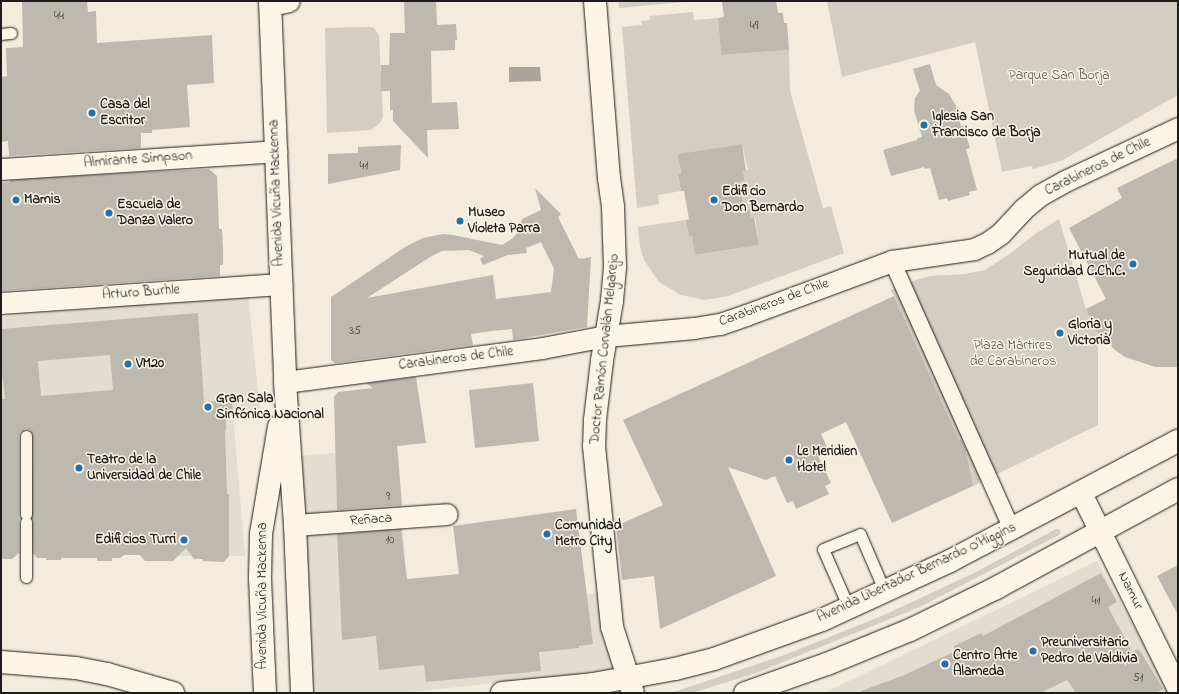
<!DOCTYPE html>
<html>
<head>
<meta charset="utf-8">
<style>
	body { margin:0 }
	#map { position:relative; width:1179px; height:694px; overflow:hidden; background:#f3ecdd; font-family:"Indie Flower",sans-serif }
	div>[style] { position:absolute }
	.built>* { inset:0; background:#e3ddcf }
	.green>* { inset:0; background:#d3cec1 }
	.water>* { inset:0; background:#aaa59b }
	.building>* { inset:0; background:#beb9ae }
	.roads { filter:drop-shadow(0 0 1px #1c1c1c) drop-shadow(0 0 1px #1c1c1c) }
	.service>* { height:11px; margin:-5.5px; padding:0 5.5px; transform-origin:5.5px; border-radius:5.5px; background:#fcf5e5 }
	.pedestrian>* { height:16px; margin:-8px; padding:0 8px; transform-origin:8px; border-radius:8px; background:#fcf5e5 }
	.minor>* { height:21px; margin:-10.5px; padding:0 10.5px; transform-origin:10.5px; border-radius:10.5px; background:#fcf5e5 }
	.secondary>* { height:22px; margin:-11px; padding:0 11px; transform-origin:11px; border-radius:11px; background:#fcf5e5 }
	.primary>* { height:22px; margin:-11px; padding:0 11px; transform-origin:11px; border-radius:11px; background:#fcf5e5 }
	.dots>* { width:11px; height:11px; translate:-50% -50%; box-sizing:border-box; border:2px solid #fcf5e5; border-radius:50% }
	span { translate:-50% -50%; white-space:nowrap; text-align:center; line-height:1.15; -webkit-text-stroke:3px #fcf5e5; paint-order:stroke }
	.number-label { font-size:12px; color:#444340 }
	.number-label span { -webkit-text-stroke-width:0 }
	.park-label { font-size:14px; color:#53514e }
	.poi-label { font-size:14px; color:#1c1c1c; font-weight:700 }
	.left { translate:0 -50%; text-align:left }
	.right { translate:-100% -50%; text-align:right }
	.street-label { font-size:14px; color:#1c1c1c }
	.frame { position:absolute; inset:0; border:2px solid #1c1c1c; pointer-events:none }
</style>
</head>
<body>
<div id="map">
	<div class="built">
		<div style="clip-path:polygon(248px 293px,260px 412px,233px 414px,245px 556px,229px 556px,226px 559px,218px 561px,203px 561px,202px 559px,194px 559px,191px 556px,178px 556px,167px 559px,166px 561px,151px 561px,151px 559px,143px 559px,140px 555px,124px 555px,120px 558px,112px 558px,112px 561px,97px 561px,97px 558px,62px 558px,61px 560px,46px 560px,46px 558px,37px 558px,34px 554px,18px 554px,14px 557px,1px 559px,1px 317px)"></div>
		<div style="clip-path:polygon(398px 448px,408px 612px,603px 593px,616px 670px,402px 693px,310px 693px,297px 456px)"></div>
		<div style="clip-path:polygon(1097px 561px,1172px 693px,824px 693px)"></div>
	</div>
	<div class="green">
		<div style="clip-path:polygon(618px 1px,696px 1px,619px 8px)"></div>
		<div style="clip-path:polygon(827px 1px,1178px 1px,1178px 95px,1061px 161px,1033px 169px,1031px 166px,1002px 172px,975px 42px,842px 77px)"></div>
		<div style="clip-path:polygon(693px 12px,694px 20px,718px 18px,721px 55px,789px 50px,790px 91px,823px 208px,831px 206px,844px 253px,728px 296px,705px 300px,681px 295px,659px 282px,644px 260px,640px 247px,638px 227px,686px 220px,689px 237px,692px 236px,696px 255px,759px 245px,755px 217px,751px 218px,750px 209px,744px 209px,740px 182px,745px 181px,743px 171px,748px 170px,742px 144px,679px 154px,681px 173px,678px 174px,681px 191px,658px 195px,659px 204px,637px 208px,622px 27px,642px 25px,641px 21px,650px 20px,650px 16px)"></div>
		<div style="clip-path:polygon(369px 27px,374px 28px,379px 35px,383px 117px,380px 123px,371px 130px,327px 133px,325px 28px)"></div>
		<div style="clip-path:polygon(1059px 219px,1086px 309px,1098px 333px,1098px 425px,973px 486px,964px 440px,959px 440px,891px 290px,916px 280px,931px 276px,965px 274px,985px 270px,1011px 253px,1035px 234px)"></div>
		<div style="clip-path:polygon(1056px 529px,1060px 530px,1061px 533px,1059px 535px,920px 607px,756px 673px,692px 693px,671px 693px,787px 654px,884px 615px,976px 572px)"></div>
	</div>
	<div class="water">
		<div style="clip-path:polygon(509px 67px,540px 67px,541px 81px,509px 82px)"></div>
	</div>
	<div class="building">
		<div style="clip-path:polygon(22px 1px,87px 1px,88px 12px,96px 11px,97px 43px,212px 35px,214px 83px,187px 85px,190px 127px,152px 130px,152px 133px,141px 133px,141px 148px,9px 156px,8px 141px,1px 142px,1px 77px,7px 76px,6px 48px,23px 47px)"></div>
		<div style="clip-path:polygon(404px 1px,436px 1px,437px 25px,456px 24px,457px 40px,455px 40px,455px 50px,431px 51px,432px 103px,457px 102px,459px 129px,427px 130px,428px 158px,393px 121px,393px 110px,390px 110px,390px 91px,381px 91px,381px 65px,389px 65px,390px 33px,405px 33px)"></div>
		<div style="clip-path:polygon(722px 1px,776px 1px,778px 13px,783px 13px,784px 23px,787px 23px,789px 50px,721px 55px,718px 18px,724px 17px)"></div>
		<div style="clip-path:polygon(930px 64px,936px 85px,949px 94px,956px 106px,961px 126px,963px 125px,970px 148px,966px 149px,977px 190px,969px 192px,970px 195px,948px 201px,947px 198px,939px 200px,930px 168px,925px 169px,924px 167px,891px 176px,883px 150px,917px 140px,917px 138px,922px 137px,914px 110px,915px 98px,920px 91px,913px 69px)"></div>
		<div style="clip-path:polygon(742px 144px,746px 171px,743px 171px,745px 181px,740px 182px,744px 209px,750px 209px,751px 218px,754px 217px,759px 245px,695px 255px,692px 236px,689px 237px,686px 220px,689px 219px,684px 191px,681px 191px,678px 174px,681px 173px,678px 154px)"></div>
		<div style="clip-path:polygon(401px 145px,400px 170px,328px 184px,328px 154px,358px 153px,358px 147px)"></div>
		<div style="clip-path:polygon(1178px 158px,1178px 367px,1155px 367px,1125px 357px,1115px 350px,1097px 332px,1086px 309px,1106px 299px,1069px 228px,1122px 198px,1117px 188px)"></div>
		<div style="clip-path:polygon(209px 169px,217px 176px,219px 229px,222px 229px,223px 249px,223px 265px,220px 265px,220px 276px,1px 291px,1px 183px,10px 182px,10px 180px,142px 172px)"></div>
		<div style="clip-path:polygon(evenodd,535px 188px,561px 214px,558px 217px,579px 259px,591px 257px,587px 327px,513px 340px,512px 329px,492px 331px,471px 334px,473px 345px,335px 363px,331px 360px,331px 297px,405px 247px,423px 238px,443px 234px,453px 235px,502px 245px,513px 238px,518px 232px,522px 219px,541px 210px,535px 188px,541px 242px,554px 269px,551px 292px,496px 299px,493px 275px,367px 298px,430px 257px,442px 251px,469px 250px,484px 256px,480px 259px,483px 265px,508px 255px,527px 253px,526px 248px,541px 242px)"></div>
		<div style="clip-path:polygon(894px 296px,959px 440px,962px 440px,966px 450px,973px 486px,892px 523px,846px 422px,821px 434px,829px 451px,818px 456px,831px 483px,825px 486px,829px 494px,796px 509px,793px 501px,787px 503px,775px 476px,766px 480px,728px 467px,776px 576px,660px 629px,654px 576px,622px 580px,616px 526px,663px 505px,623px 420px)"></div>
		<div style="clip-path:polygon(evenodd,198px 313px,204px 402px,232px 400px,233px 414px,226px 414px,226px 431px,225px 430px,227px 494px,229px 494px,229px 556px,224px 562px,203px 561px,203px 559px,194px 559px,186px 548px,173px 561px,145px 561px,140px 555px,124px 555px,120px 558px,112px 558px,112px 561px,97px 561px,97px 558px,61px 558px,61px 560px,46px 560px,46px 558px,37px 558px,33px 553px,32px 518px,33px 436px,30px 430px,26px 429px,20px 432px,19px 436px,19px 553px,12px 559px,1px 559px,1px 399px,5px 399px,1px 363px,1px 329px,198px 313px,110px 355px,113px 390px,41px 396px,38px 361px,110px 355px)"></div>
		<div style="clip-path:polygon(416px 377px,426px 443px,397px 446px,402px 505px,337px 510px,334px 397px,338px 392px,373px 388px,366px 383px)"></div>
		<div style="clip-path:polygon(533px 383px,539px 441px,475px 448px,469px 390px)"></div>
		<div style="clip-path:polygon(576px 509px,593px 644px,579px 646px,579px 648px,539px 652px,541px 671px,426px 682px,424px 665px,379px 670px,376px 636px,342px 640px,337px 534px,401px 529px,407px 579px,459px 574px,453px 526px)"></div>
		<div style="clip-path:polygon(1178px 565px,1178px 615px,1157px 576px)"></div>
		<div style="clip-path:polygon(1101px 573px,1117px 602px,1108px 607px,1132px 652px,1138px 649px,1141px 652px,1163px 689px,1155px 693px,1076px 693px,1067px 680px,1040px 693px,862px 693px,861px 691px,902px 676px,956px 651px,954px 646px,981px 633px,983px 636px)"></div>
	</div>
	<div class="roads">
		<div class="service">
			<div style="left:1px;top:34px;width:10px;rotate:-6deg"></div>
			<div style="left:26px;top:514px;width:78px;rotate:-90deg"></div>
			<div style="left:26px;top:577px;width:55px;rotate:-90deg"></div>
			<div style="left:849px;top:608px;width:64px;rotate:-113.8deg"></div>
			<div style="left:823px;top:549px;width:40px;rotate:-22deg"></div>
			<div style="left:860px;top:534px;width:63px;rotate:66.7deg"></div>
		</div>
		<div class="pedestrian">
			<div style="left:892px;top:261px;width:294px;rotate:65.9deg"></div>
		</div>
		<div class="minor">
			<div style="left:270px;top:5px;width:19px;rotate:-12deg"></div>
			<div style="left:1px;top:169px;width:276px;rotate:-3.7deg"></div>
			<div style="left:1px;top:303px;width:281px;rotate:-3.9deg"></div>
			<div style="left:285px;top:382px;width:259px;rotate:-7.5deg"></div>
			<div style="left:542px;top:348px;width:65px;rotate:-10.6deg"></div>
			<div style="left:606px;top:336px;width:88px;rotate:-5.2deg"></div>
			<div style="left:694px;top:328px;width:26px;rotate:-9deg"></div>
			<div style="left:720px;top:324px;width:28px;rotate:-19deg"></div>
			<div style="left:746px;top:315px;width:156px;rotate:-20.3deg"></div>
			<div style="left:892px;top:261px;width:83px;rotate:-8.3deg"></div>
			<div style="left:974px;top:249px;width:14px;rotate:-25deg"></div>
			<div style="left:987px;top:243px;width:16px;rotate:-35deg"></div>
			<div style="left:1000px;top:234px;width:33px;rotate:-47deg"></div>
			<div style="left:1022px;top:210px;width:23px;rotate:-40deg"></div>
			<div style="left:1040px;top:195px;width:29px;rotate:-29deg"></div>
			<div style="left:1065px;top:181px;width:125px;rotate:-25.1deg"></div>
			<div style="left:1081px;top:493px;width:219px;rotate:63.7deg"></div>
			<div style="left:295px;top:525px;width:152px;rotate:-4.1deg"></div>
		</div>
		<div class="secondary">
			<div style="left:595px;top:1px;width:178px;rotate:85.5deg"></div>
			<div style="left:609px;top:178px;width:29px;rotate:82deg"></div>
			<div style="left:613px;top:207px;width:60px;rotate:88.1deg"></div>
			<div style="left:615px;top:267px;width:34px;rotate:95deg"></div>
			<div style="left:612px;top:301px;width:61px;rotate:99.5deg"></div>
			<div style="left:602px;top:361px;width:59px;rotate:96.8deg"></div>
			<div style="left:595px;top:420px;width:26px;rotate:92deg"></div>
			<div style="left:594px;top:446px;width:182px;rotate:84.3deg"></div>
			<div style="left:612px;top:627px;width:69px;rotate:72.3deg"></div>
		</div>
		<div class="primary">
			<div style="left:270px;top:1px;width:381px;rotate:87.7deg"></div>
			<div style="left:285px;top:382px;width:143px;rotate:86deg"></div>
			<div style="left:295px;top:525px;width:168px;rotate:87.6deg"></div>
			<div style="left:1px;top:662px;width:75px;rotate:4.6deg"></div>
			<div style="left:76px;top:668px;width:32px;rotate:11deg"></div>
			<div style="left:107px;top:674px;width:69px;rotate:16.1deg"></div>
			<div style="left:265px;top:693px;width:115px;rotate:-92.5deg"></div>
			<div style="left:260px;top:578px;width:44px;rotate:-88.7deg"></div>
			<div style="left:261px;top:534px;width:109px;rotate:-80.5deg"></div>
			<div style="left:502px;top:693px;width:91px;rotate:-5.6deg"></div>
			<div style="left:593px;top:684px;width:83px;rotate:-10.4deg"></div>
			<div style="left:675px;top:669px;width:40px;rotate:-14.4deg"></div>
			<div style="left:714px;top:659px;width:115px;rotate:-19.9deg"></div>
			<div style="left:822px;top:620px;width:141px;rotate:-24.7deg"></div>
			<div style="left:950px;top:561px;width:258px;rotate:-27.8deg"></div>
			<div style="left:745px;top:693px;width:87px;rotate:-19.5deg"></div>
			<div style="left:827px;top:664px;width:90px;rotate:-22.3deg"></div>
			<div style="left:910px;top:630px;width:96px;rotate:-26deg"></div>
			<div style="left:996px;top:588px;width:207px;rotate:-28.5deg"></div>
		</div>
	</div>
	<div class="dots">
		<div style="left:92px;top:113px;background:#1f6fb2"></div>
		<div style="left:924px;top:125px;background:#1f6fb2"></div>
		<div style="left:16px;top:200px;background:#1f6fb2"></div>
		<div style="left:714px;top:200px;background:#1f6fb2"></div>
		<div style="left:109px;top:213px;background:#1f6fb2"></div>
		<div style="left:460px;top:221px;background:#1f6fb2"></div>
		<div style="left:1133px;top:264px;background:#1f6fb2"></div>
		<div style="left:1060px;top:333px;background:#1f6fb2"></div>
		<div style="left:128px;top:364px;background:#1f6fb2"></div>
		<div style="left:208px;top:407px;background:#1f6fb2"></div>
		<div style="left:789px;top:460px;background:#1f6fb2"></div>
		<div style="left:79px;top:468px;background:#1f6fb2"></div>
		<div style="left:547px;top:534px;background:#1f6fb2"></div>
		<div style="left:184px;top:540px;background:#1f6fb2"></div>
		<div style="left:1033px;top:651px;background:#1f6fb2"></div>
		<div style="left:945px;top:664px;background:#1f6fb2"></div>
	</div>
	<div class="number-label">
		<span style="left:59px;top:17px">44</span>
		<span style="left:754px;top:27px">49</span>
		<span style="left:364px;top:167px">41</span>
		<span style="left:355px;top:332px">35</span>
		<span style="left:388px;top:498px">9</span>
		<span style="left:390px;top:541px">10</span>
		<span style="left:1096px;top:602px">41</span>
		<span style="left:1138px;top:679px">51</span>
	</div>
	<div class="park-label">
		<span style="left:1059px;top:76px">Parque San Borja</span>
		<span style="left:1013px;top:354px">Plaza Mártires<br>de Carabineros</span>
	</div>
	<div class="poi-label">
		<span class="left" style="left:100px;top:113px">Casa del<br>Escritor</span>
		<span class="left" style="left:932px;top:125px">Iglesia San<br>Francisco de Borja</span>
		<span class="left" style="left:722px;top:200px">Edificio<br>Don Bernardo</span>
		<span class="left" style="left:24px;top:200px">Mamis</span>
		<span class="left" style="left:117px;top:213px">Escuela de<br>Danza Valero</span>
		<span class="left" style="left:468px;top:221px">Museo<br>Violeta Parra</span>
		<span class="right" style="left:1125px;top:264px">Mutual de<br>Seguridad C.Ch.C.</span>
		<span class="left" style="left:1068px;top:333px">Gloria y<br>Victoria</span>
		<span class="left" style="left:136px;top:364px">VM20</span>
		<span class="left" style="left:216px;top:407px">Gran Sala<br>Sinfónica Nacional</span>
		<span class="left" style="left:797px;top:460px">Le Meridien<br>Hotel</span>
		<span class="left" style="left:87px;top:468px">Teatro de la<br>Universidad de Chile</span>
		<span class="left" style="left:555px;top:534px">Comunidad<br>Metro City</span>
		<span class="right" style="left:176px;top:540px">Edificios Turri</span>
		<span class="left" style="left:1041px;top:651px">Preuniversitario<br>Pedro de Valdivia</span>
		<span class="left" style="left:953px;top:664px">Centro Arte<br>Alameda</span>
	</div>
	<div class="street-label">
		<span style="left:138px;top:160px;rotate:-4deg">Almirante Simpson</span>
		<span style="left:1098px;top:167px;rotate:-26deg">Carabineros de Chile</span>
		<span style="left:277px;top:193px;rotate:-92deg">Avenida Vicuña Mackenna</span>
		<span style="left:141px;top:293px;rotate:-4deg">Arturo Burhle</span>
		<span style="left:774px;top:303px;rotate:-20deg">Carabineros de Chile</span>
		<span style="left:605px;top:349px;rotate:-84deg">Doctor Ramón Corvalán Melgarejo</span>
		<span style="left:456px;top:359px;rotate:-7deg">Carabineros de Chile</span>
		<span style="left:371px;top:520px;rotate:-4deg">Reñaca</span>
		<span style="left:917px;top:573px;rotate:-25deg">Avenida Libertador Bernardo O'Higgins</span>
		<span style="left:1130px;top:591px;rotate:64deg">Namur</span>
		<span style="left:263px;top:596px;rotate:-90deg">Avenida Vicuña Mackenna</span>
	</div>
	<div class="frame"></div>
</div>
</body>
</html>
